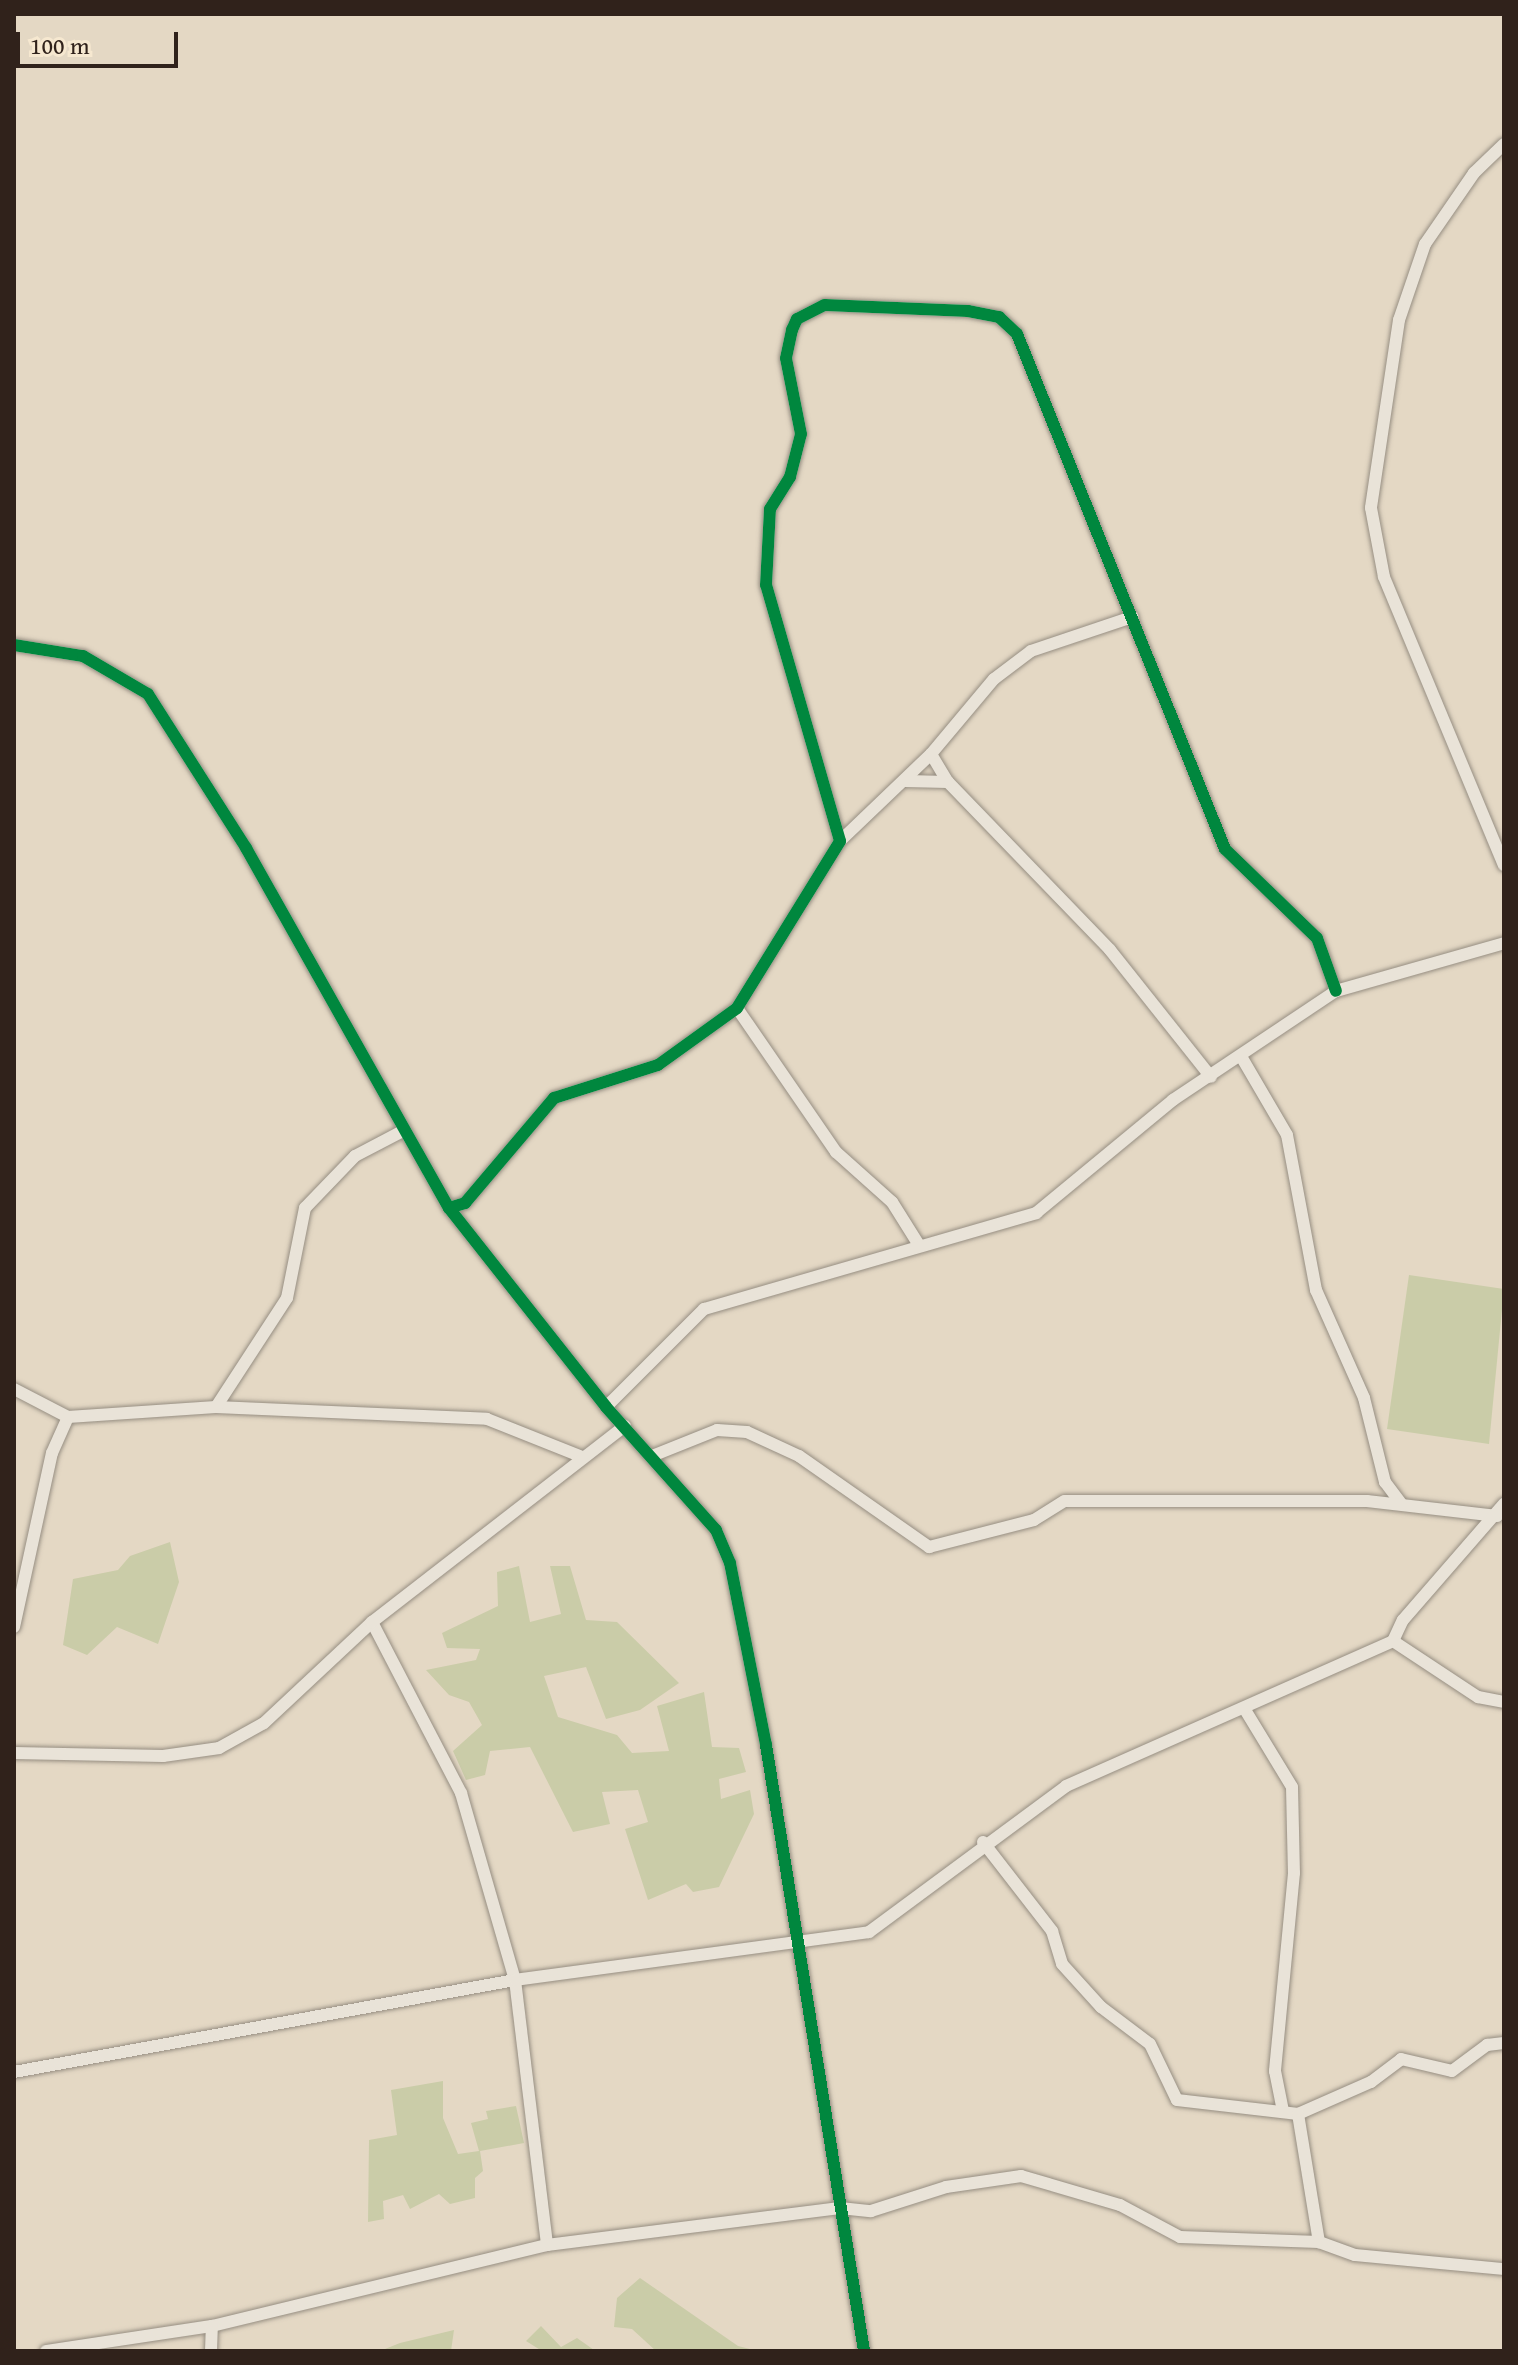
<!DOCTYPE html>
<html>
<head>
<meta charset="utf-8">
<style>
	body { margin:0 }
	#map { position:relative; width:1518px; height:2365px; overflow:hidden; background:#e4d8c4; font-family:"Gentium Book Plus",serif }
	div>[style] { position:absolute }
	.green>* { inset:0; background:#cacca8 }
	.roads { filter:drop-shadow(0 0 2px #968e82) drop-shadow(0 0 2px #968e82) }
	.street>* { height:12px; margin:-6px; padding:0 6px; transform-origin:6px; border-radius:6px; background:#e9e3d8 }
	.cycleway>* { height:12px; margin:-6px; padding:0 6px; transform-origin:6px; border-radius:6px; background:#00873e }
	span { translate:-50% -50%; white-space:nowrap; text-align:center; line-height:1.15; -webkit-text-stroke:6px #f6e8d0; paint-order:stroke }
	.frame { position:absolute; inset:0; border:16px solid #30221b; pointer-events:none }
	.scale { position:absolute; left:16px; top:32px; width:162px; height:36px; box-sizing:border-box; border:4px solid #30221b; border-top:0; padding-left:10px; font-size:24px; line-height:28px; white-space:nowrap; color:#30221b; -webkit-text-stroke:6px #f6e8d0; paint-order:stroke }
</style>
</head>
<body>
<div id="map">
	<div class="green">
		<div style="clip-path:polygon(1409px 1275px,1504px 1289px,1489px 1444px,1387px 1429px)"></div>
		<div style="clip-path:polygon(170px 1542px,179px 1582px,158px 1644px,117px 1627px,87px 1655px,63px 1645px,73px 1579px,118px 1570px,130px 1556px)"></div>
		<div style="clip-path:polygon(519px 1566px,530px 1622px,561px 1614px,550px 1566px,570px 1566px,586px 1620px,617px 1622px,679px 1683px,640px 1710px,606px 1719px,586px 1667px,544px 1676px,558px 1717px,617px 1735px,632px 1753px,669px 1751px,657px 1706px,704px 1692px,712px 1747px,739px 1748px,746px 1772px,719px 1779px,721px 1799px,750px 1790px,754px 1814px,719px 1887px,693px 1892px,686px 1884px,648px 1900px,625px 1829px,648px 1822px,638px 1790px,602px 1792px,610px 1824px,573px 1832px,530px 1747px,490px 1751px,485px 1775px,466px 1780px,453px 1751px,482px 1725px,469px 1702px,449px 1695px,426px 1670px,476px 1660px,480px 1649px,447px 1648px,442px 1633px,498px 1606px,497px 1572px)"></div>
		<div style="clip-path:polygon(443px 2081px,443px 2118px,458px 2154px,479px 2151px,471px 2123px,488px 2119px,486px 2111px,516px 2106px,524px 2143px,480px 2151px,483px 2171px,475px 2178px,475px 2198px,450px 2204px,439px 2194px,410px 2209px,403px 2195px,383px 2201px,384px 2219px,368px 2222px,369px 2140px,397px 2135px,391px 2090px)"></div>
		<div style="clip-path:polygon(640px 2278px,738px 2346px,758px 2351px,656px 2351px,632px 2329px,614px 2327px,617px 2298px)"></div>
		<div style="clip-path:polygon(541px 2326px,561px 2347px,577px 2338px,594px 2350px,542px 2351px,526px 2341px)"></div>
		<div style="clip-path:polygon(454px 2330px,451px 2351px,380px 2351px,400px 2343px)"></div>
	</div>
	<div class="roads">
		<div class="street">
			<div style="left:1504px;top:144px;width:42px;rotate:136deg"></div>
			<div style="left:1474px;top:173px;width:86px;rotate:124.6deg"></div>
			<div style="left:1425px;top:244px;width:80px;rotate:108.9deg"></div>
			<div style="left:1399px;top:320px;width:190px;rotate:98.5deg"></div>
			<div style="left:1371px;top:508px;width:70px;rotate:79.3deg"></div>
			<div style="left:1384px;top:577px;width:312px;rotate:67.4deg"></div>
			<div style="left:14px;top:645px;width:70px;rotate:9.1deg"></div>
			<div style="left:83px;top:656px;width:75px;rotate:30.3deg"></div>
			<div style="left:148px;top:694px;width:183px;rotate:57.5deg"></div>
			<div style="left:246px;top:848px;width:413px;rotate:60.6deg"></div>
			<div style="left:449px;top:1208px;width:253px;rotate:51.7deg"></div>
			<div style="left:606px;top:1407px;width:165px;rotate:48.2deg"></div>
			<div style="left:716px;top:1530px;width:36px;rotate:67deg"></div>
			<div style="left:730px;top:1563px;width:186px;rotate:78.8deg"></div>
			<div style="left:766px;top:1745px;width:614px;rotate:80.81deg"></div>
			<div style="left:931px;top:754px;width:33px;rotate:59deg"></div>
			<div style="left:948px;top:782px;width:233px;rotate:46deg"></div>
			<div style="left:1110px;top:950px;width:162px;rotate:51.5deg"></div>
			<div style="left:905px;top:781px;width:43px;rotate:1.3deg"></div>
			<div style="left:840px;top:841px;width:126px;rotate:-43.7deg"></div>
			<div style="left:931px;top:754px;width:98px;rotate:-50deg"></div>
			<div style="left:994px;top:679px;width:46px;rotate:-37.1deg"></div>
			<div style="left:1031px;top:651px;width:107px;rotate:-18.6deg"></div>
			<div style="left:737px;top:1008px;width:175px;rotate:55.5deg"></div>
			<div style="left:836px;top:1152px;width:75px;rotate:41.8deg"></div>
			<div style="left:892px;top:1202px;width:51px;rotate:57.9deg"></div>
			<div style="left:1242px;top:1058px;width:89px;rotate:59.7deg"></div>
			<div style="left:1287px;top:1135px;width:158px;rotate:79.4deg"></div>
			<div style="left:1316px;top:1290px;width:118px;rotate:66deg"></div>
			<div style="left:1364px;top:1398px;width:87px;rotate:76deg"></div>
			<div style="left:1385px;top:1482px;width:26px;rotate:53deg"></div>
			<div style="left:449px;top:1208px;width:17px;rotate:-17deg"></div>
			<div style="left:465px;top:1203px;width:138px;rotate:-49.7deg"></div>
			<div style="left:554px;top:1098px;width:109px;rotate:-17.6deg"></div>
			<div style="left:658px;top:1065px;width:97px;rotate:-35.8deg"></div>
			<div style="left:737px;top:1008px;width:196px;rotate:-58.3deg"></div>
			<div style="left:840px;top:841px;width:266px;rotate:-106.1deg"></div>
			<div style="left:766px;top:585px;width:76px;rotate:-87deg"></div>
			<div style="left:770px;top:509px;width:38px;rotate:-58deg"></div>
			<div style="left:790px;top:477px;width:44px;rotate:-75.7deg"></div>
			<div style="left:801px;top:434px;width:77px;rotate:-101.2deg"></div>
			<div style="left:786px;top:358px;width:29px;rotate:-78deg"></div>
			<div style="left:792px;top:330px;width:12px;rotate:-66deg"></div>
			<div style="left:797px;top:319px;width:31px;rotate:-27deg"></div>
			<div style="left:825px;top:305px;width:143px;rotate:2.4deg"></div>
			<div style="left:968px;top:311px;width:32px;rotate:11deg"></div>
			<div style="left:999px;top:317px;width:25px;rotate:43deg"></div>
			<div style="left:1017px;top:334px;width:555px;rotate:68.01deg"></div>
			<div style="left:1225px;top:849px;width:128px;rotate:44.1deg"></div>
			<div style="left:1317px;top:938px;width:56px;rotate:70.3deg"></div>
			<div style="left:14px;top:1389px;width:61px;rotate:27.4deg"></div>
			<div style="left:68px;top:1417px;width:148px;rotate:-3.9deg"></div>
			<div style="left:216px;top:1407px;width:271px;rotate:2.5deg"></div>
			<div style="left:487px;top:1419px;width:100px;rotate:21.7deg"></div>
			<div style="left:216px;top:1407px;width:130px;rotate:-56.9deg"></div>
			<div style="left:287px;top:1298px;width:92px;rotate:-78.7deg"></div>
			<div style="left:305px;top:1208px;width:72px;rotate:-46.1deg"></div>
			<div style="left:355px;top:1156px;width:52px;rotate:-27.6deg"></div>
			<div style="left:606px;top:1407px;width:139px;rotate:-45deg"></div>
			<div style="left:704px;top:1309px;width:346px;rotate:-16.1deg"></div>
			<div style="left:1036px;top:1213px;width:178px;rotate:-39.5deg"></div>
			<div style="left:1173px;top:1100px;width:196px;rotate:-33.8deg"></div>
			<div style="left:1336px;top:991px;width:175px;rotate:-15.9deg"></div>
			<div style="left:652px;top:1456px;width:70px;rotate:-21.8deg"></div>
			<div style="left:717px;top:1430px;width:30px;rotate:4deg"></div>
			<div style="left:747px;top:1432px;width:57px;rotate:24.8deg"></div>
			<div style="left:799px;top:1456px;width:159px;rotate:35deg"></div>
			<div style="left:929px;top:1547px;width:108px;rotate:-14.4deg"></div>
			<div style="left:1034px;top:1520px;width:36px;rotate:-32deg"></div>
			<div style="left:1065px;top:1501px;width:302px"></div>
			<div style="left:1367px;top:1501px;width:131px;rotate:6.6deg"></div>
			<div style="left:372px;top:1622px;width:193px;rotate:62.5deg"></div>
			<div style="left:461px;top:1793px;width:195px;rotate:73.9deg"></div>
			<div style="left:515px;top:1980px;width:267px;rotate:83.1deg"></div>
			<div style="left:14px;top:1627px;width:178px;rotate:-77.7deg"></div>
			<div style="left:52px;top:1453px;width:39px;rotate:-66deg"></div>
			<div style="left:1393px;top:1641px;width:23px;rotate:-65deg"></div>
			<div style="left:1403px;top:1620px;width:154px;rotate:-49deg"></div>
			<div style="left:1244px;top:1708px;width:92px;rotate:58.7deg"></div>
			<div style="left:1292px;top:1787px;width:86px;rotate:88.7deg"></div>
			<div style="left:1294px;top:1873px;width:199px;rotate:95.5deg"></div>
			<div style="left:1275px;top:2071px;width:41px;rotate:78.7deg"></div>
			<div style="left:14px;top:1753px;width:149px;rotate:1.2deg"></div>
			<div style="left:163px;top:1756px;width:57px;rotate:-8.1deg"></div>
			<div style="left:219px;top:1748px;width:51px;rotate:-29.1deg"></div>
			<div style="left:264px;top:1723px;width:148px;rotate:-43.1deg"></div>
			<div style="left:372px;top:1622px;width:320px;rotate:-37.8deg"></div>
			<div style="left:983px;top:1842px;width:113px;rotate:52.2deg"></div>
			<div style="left:1052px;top:1931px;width:34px;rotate:73deg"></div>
			<div style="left:1062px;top:1964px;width:58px;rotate:47.8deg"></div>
			<div style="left:1101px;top:2007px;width:61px;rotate:37.1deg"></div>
			<div style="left:1150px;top:2044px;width:62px;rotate:64.3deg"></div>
			<div style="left:1177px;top:2100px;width:122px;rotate:6.6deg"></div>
			<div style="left:1298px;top:2114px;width:80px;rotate:-23.7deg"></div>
			<div style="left:1371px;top:2082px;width:38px;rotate:-37deg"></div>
			<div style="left:1401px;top:2059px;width:52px;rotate:13.2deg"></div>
			<div style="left:1452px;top:2071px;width:44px;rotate:-36.6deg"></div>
			<div style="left:1487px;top:2045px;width:17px;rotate:-7deg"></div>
			<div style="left:14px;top:2072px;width:509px;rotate:-10.41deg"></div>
			<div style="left:515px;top:1980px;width:357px;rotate:-7.7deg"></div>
			<div style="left:869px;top:1932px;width:245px;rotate:-36.5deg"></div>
			<div style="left:1066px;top:1786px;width:358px;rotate:-23.9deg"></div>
			<div style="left:1393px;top:1641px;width:102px;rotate:33.4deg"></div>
			<div style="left:1478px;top:1697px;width:26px;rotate:11deg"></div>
			<div style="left:1298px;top:2114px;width:130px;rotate:80.7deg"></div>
			<div style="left:46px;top:2351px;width:168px;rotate:-8.6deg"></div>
			<div style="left:212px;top:2326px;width:345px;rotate:-13.6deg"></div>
			<div style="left:547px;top:2245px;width:295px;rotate:-7.2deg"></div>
			<div style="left:840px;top:2208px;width:31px;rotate:6deg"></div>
			<div style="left:871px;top:2211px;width:79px;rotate:-17.7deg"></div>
			<div style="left:946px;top:2187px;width:76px;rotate:-8.3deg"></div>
			<div style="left:1021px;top:2176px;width:103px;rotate:16.3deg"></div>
			<div style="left:1120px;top:2205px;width:68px;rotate:28.1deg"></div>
			<div style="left:1180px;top:2237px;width:139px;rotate:2.1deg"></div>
			<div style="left:1319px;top:2242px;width:38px;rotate:20deg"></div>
			<div style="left:1355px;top:2255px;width:150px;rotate:5.4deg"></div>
			<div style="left:211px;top:2351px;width:25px;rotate:-88deg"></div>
		</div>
	</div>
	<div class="cycleway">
		<div style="left:14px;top:645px;width:70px;rotate:9.1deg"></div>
		<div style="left:83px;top:656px;width:75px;rotate:30.3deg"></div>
		<div style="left:148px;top:694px;width:183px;rotate:57.5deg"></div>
		<div style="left:246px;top:848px;width:413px;rotate:60.6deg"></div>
		<div style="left:449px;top:1208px;width:253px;rotate:51.7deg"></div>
		<div style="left:606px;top:1407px;width:165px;rotate:48.2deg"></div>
		<div style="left:716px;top:1530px;width:36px;rotate:67deg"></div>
		<div style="left:730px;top:1563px;width:186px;rotate:78.8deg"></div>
		<div style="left:766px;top:1745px;width:614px;rotate:80.81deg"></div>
		<div style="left:449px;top:1208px;width:17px;rotate:-17deg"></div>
		<div style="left:465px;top:1203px;width:138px;rotate:-49.7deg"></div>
		<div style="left:554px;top:1098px;width:109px;rotate:-17.6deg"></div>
		<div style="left:658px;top:1065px;width:97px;rotate:-35.8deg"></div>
		<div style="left:737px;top:1008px;width:196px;rotate:-58.3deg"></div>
		<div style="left:840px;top:841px;width:266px;rotate:-106.1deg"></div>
		<div style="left:766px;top:585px;width:76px;rotate:-87deg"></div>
		<div style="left:770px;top:509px;width:38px;rotate:-58deg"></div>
		<div style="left:790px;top:477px;width:44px;rotate:-75.7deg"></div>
		<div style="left:801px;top:434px;width:77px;rotate:-101.2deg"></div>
		<div style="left:786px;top:358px;width:29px;rotate:-78deg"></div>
		<div style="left:792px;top:330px;width:12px;rotate:-66deg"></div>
		<div style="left:797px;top:319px;width:31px;rotate:-27deg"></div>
		<div style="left:825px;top:305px;width:143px;rotate:2.4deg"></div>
		<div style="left:968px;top:311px;width:32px;rotate:11deg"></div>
		<div style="left:999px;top:317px;width:25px;rotate:43deg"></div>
		<div style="left:1017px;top:334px;width:555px;rotate:68.01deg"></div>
		<div style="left:1225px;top:849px;width:128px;rotate:44.1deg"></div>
		<div style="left:1317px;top:938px;width:56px;rotate:70.3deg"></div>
	</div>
	<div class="frame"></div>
	<div class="scale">100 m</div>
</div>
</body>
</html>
